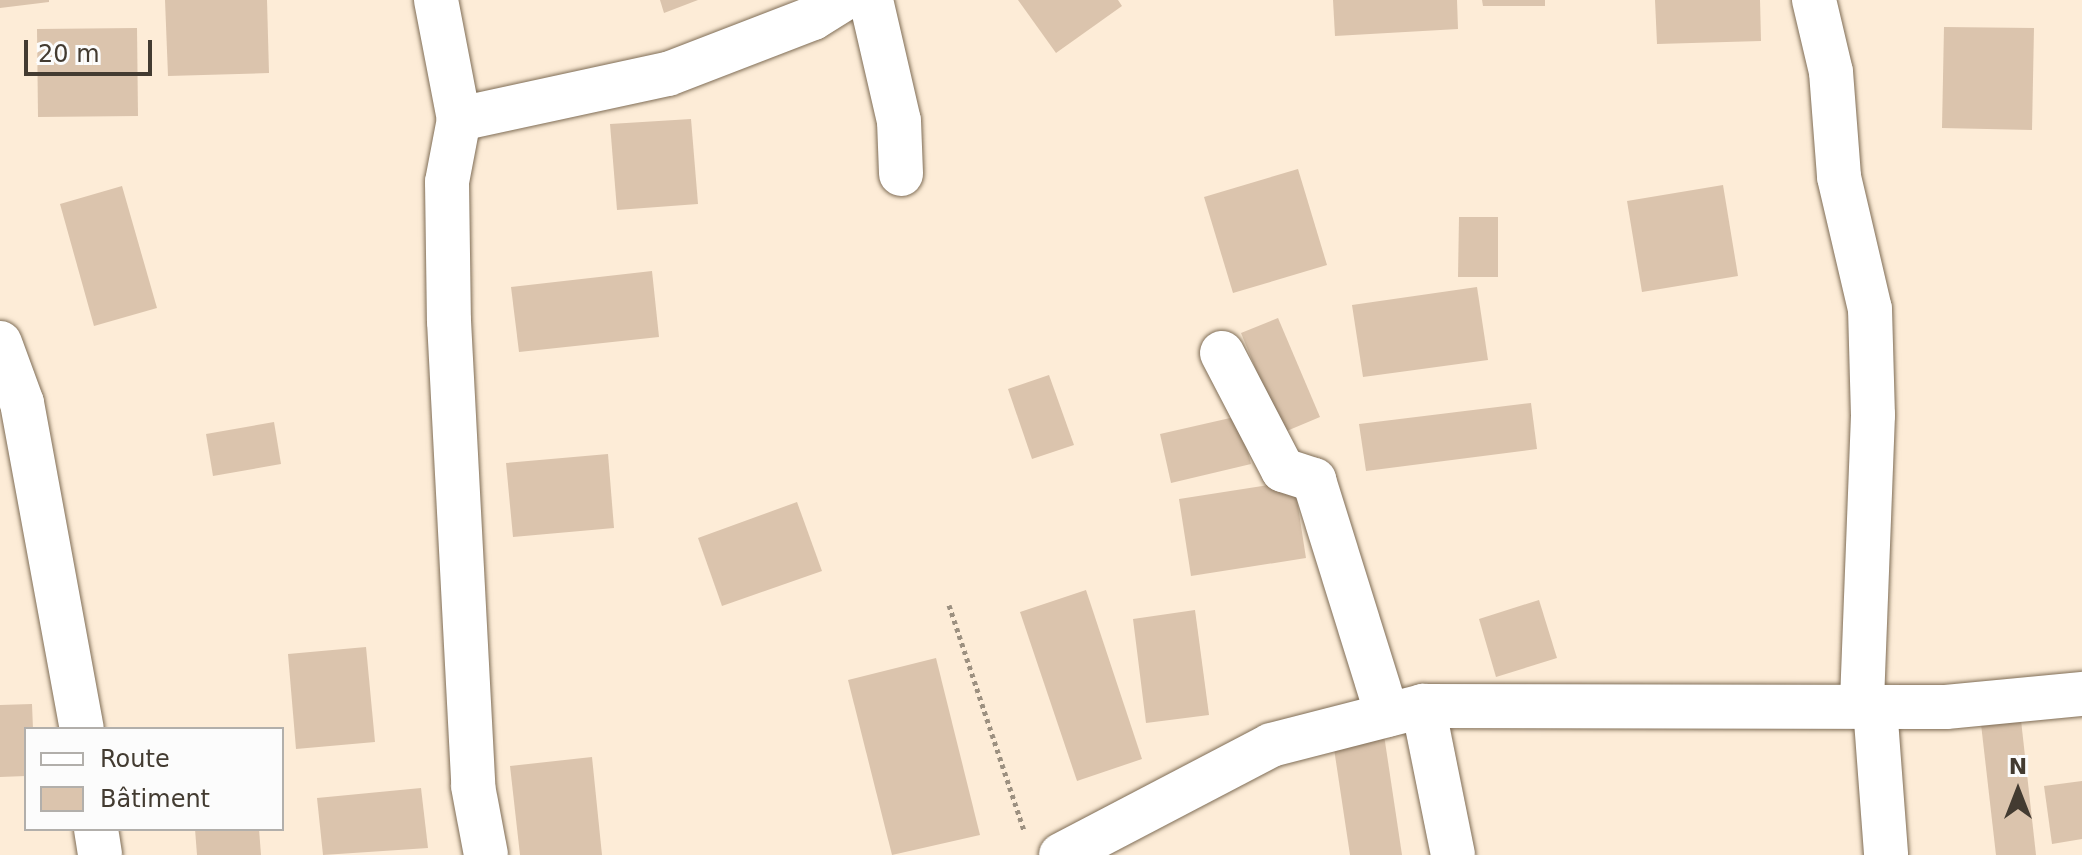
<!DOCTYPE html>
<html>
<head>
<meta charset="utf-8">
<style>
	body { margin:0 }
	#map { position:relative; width:2082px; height:855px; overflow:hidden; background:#fdecd7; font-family:"DejaVu Sans",sans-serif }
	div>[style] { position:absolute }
	.building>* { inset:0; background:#dbc4ad }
	.path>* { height:5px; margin-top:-2.5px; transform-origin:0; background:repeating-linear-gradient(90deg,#9c9080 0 4px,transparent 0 8px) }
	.roads { filter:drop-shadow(0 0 2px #7f6d56) drop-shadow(0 0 2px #7f6d56) }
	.minor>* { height:44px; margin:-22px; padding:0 22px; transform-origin:22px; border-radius:22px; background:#fff }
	span { translate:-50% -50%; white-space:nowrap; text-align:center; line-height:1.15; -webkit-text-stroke:8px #fcfcfc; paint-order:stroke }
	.legend { position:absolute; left:24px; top:727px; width:260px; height:104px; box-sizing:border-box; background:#fcfcfc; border:2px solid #b2afab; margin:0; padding:10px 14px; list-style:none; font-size:24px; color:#433b31 }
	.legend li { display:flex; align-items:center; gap:16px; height:40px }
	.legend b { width:40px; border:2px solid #b2afab }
	.north { position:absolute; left:1978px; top:751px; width:80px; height:80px; -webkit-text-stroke:6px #fcfcfc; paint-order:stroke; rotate:0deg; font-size:22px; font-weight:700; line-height:32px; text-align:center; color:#433b31 }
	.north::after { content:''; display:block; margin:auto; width:28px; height:36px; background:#433b31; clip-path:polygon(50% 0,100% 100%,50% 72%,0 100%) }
	.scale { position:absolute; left:24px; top:40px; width:128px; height:36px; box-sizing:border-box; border:4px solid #433b31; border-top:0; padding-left:10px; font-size:24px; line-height:28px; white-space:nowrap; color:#433b31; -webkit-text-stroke:6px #fcfcfc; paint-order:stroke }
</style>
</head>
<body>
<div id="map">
	<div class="building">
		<div style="clip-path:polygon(0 0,49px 0,49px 2px,0 8px)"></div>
		<div style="clip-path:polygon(165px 0,267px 0,269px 73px,168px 76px)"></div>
		<div style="clip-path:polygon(660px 0,698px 0,664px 13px)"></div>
		<div style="clip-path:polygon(1018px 0,1118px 0,1122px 6px,1056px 53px)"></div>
		<div style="clip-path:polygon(1333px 0,1457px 0,1458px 29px,1335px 36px)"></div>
		<div style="clip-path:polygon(1482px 0,1545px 0,1545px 6px,1483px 6px)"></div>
		<div style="clip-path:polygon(1655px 0,1760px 0,1761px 41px,1657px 44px)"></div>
		<div style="clip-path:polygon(1944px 27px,2034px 28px,2032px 130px,1942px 128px)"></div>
		<div style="clip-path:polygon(137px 28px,138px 116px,38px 117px,37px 29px)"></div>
		<div style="clip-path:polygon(691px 119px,698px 204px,617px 210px,610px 124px)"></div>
		<div style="clip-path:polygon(1298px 169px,1327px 265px,1233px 293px,1204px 197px)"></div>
		<div style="clip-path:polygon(1723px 185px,1738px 276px,1642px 292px,1627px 201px)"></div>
		<div style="clip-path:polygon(122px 186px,157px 308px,94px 326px,60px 204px)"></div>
		<div style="clip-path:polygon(1459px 217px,1498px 217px,1498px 277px,1458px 277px)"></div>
		<div style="clip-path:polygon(652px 271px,659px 337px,519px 352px,511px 287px)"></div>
		<div style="clip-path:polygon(1477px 287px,1488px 360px,1363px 377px,1352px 305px)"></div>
		<div style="clip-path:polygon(1278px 318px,1320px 417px,1282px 433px,1241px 333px)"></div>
		<div style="clip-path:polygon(1049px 375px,1074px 445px,1032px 459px,1008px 389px)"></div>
		<div style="clip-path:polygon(1531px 403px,1537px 449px,1366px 471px,1359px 424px)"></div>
		<div style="clip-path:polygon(1239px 416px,1251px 464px,1171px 483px,1160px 434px)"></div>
		<div style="clip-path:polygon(274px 422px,281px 464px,213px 476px,206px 434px)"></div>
		<div style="clip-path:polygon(608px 454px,614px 528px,513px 537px,506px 463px)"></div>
		<div style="clip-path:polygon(1294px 481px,1306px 558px,1191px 576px,1179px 499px)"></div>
		<div style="clip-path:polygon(797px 502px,822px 571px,722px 606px,698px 538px)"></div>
		<div style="clip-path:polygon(1086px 590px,1142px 759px,1077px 781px,1020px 612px)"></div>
		<div style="clip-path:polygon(1539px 600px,1557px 658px,1496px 677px,1479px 619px)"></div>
		<div style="clip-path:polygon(1195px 610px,1209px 715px,1146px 723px,1133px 619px)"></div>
		<div style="clip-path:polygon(366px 647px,375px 742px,296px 749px,288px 654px)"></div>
		<div style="clip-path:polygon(936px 658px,980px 835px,892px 855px,848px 680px)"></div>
		<div style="clip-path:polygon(32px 704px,33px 729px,26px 729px,26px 776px,0 777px,0 705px)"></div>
		<div style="clip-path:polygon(2021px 720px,2036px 855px,1996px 855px,1981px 724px)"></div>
		<div style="clip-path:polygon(1384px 735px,1402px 855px,1350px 855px,1333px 742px)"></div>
		<div style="clip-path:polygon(592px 757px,602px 855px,520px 855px,510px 766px)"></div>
		<div style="clip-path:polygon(2082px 781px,2082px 839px,2052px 844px,2044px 786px)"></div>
		<div style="clip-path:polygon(421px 788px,428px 848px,323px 855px,317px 798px)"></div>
		<div style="clip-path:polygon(195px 829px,259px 829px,261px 855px,197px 855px)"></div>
	</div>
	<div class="path">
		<div style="left:949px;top:605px;width:238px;rotate:71.6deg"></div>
	</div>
	<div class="roads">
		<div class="minor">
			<div style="left:436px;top:0;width:121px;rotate:79.1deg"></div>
			<div style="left:459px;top:119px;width:64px;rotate:100.8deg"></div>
			<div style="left:447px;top:182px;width:139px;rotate:89.2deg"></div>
			<div style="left:449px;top:321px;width:466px;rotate:87deg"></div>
			<div style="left:473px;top:786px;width:70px;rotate:79.3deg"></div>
			<div style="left:871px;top:0;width:124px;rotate:77deg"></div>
			<div style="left:899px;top:121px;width:53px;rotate:87.8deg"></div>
			<div style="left:1814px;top:0;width:74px;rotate:76.7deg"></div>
			<div style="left:1831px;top:72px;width:105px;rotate:85.6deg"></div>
			<div style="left:1839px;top:177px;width:136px;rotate:76.8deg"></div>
			<div style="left:1870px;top:309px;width:106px;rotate:88.4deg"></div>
			<div style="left:1873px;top:415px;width:292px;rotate:92.2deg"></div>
			<div style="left:459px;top:119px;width:214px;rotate:-12.2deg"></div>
			<div style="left:668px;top:74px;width:155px;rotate:-21.1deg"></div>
			<div style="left:813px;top:18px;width:34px;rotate:-32deg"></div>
			<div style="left:0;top:343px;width:64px;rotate:69.9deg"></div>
			<div style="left:22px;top:403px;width:331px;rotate:79.6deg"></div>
			<div style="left:1222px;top:353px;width:132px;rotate:62.5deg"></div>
			<div style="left:1283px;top:470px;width:33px;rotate:18deg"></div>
			<div style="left:1314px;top:480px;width:246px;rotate:72.7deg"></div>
			<div style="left:1423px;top:706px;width:152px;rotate:78.6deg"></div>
			<div style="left:1875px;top:707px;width:148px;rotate:85.7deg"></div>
			<div style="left:96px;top:829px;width:26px;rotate:81deg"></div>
			<div style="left:1061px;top:855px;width:237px;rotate:-27.6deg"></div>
			<div style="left:1271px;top:745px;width:157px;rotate:-14.4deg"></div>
			<div style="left:1423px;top:706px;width:523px;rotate:0.11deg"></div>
			<div style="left:1946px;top:707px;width:137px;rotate:-5.5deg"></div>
		</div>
	</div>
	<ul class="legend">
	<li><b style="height:10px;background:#fff"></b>Route</li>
	<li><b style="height:22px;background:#dbc4ad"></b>Bâtiment</li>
	</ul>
	<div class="north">N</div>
	<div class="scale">20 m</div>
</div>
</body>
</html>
